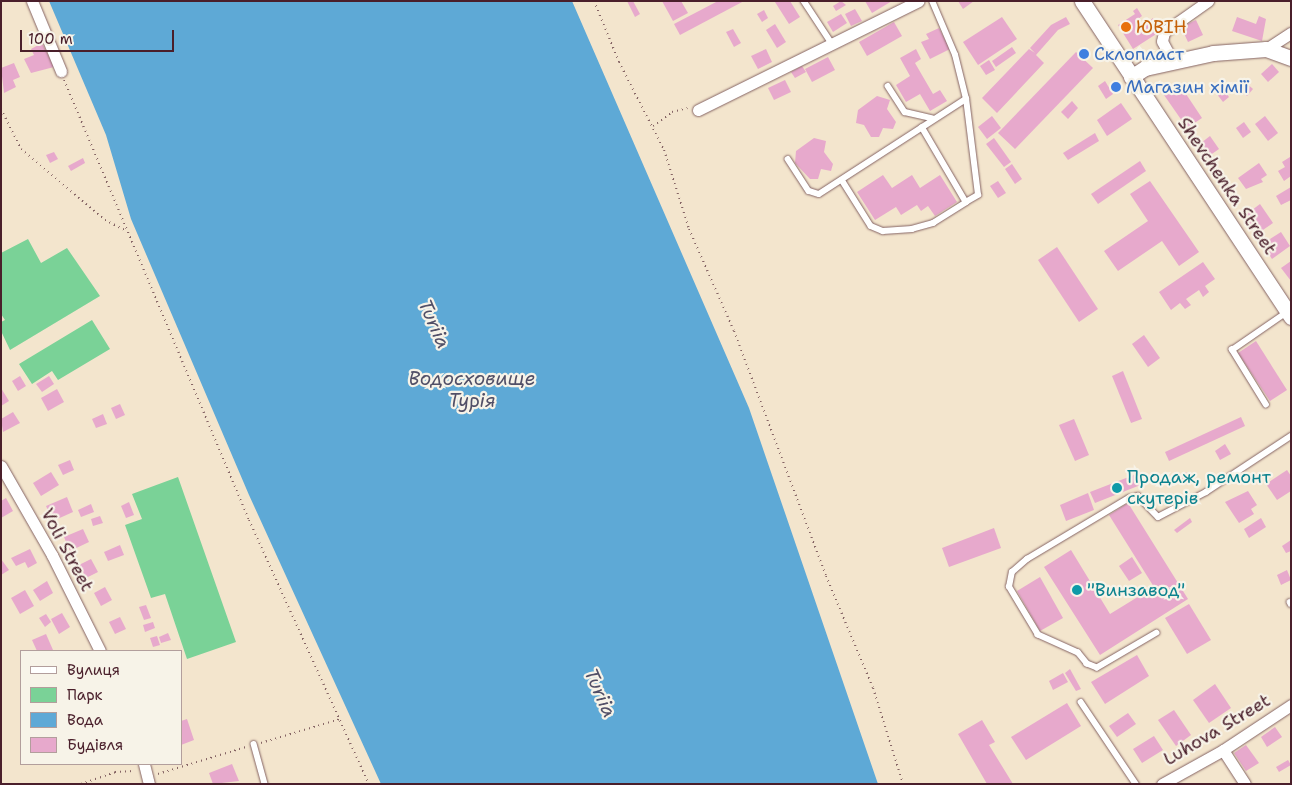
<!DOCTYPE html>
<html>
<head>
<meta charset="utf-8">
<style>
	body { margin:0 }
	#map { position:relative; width:1292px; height:785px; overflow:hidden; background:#f3e5cd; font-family:"Shantell Sans",sans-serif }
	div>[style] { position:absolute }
	.green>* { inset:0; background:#7ad297 }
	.water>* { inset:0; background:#5ea9d6 }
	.building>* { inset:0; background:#e7a9cc }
	.path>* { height:2px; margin-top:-1px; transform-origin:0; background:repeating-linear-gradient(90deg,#856464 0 1px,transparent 0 5px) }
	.roads { filter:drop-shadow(0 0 1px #856464) drop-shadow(0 0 1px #856464) }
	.lane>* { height:5.5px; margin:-2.75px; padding:0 2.75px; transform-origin:2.75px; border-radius:2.75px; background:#fff }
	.street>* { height:11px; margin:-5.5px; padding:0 5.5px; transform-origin:5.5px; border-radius:5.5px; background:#fff }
	.secondary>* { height:15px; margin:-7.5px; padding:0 7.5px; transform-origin:7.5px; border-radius:7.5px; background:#fff }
	.dots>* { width:14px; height:14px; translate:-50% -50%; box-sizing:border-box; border:2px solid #f7f3e8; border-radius:50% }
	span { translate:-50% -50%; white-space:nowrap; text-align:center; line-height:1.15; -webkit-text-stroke:4.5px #f7f3e8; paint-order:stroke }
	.food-label { font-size:18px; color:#c56008 }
	.left { translate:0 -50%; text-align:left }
	.shop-label { font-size:18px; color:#366cbe }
	.street-label { font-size:18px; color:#4a1f2b }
	.culture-label { font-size:18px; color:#0d838f }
	.water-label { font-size:19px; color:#514f67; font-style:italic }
	.frame { position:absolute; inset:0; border:2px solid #4a1f2b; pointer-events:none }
	.legend { position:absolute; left:20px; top:650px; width:162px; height:115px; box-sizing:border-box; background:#f7f3e8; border:1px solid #b29e9c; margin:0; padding:6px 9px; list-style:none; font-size:15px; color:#4a1f2b }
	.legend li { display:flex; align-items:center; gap:10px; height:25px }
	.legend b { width:25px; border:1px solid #b29e9c }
	.scale { position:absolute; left:20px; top:30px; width:154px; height:22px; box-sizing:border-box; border:2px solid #4a1f2b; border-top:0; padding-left:6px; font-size:15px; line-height:18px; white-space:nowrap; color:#4a1f2b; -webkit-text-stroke:4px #f7f3e8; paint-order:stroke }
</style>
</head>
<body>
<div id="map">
	<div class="green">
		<div style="clip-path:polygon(28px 239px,41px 263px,67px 248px,100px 296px,10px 350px,1px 331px,1px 322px,5px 320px,1px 314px,1px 253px)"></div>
		<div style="clip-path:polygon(92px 320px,110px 349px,58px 380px,52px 371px,32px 384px,19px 364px)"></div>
		<div style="clip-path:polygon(178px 477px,236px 642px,187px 659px,165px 594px,151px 598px,125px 525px,142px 519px,132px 494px)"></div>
	</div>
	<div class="water">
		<div style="clip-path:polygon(49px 1px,572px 1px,749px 408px,878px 784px,381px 784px,249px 495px,131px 219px,106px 135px)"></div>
	</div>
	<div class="building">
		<div style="clip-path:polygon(627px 1px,633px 1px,640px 14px,635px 17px)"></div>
		<div style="clip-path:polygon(662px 1px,681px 1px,688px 13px,673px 21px)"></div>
		<div style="clip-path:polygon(718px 1px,744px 1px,680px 35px,674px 24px)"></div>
		<div style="clip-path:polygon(790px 1px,800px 17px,789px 24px,775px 2px)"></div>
		<div style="clip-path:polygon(841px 1px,846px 5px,836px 11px,833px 6px)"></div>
		<div style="clip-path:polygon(865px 1px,892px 1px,872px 13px)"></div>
		<div style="clip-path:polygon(958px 1px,974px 1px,963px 9px)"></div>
		<div style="clip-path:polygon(1137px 8px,1142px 16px,1138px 19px,1143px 26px,1153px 18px,1161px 31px,1133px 49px,1118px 25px,1135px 14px,1133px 11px)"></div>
		<div style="clip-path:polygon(855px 9px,862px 21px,851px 26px,845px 14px)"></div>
		<div style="clip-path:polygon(764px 10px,768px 18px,762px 22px,757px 14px)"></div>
		<div style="clip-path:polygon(841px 14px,847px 23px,833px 32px,827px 22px)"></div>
		<div style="clip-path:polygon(1259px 16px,1266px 19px,1262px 41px,1232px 31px,1237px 17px,1256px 24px)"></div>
		<div style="clip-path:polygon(1002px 17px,1017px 39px,978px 65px,963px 42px)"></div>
		<div style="clip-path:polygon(1066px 17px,1070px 24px,1058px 30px,1036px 55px,1044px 63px,997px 113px,982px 98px,1029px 49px,1035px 53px,1030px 48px,1051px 25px)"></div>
		<div style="clip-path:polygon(1196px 20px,1203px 35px,1188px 42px,1181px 27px)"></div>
		<div style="clip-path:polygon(894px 22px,902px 36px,867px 56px,859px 42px)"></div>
		<div style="clip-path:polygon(775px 24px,786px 42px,777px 48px,766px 30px)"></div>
		<div style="clip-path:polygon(939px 28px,950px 49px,930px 59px,921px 42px,929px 39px,926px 34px)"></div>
		<div style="clip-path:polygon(733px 29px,741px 43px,734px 47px,726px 32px)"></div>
		<div style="clip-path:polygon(42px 43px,54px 67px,31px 73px,24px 59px,34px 55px,31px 49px)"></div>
		<div style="clip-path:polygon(1012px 47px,1016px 53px,996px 67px,992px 61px)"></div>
		<div style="clip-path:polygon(766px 49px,772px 62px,758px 69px,751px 56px)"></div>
		<div style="clip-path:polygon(916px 49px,921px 59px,915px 63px,933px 94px,940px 90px,947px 101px,930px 111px,920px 94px,906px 102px,896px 85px,910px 76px,900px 58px)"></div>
		<div style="clip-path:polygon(1076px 52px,1093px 68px,1015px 149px,998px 133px)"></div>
		<div style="clip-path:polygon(828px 57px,835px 70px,812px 82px,805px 69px)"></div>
		<div style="clip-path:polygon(989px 60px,995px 70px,986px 75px,980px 66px)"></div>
		<div style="clip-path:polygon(14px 63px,20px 77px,13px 80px,16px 87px,4px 93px,1px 68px)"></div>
		<div style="clip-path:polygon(1272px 64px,1279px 72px,1268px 82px,1261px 74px)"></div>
		<div style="clip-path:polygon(802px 66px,806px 72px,795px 78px,791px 72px)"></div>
		<div style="clip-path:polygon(785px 80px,791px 92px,774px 100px,768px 88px)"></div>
		<div style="clip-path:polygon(1105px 81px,1113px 94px,1106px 99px,1098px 86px)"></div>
		<div style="clip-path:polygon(1245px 82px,1253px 89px,1247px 96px,1238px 90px)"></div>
		<div style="clip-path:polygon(1219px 84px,1229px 97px,1223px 102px,1213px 89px)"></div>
		<div style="clip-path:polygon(1180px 85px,1202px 118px,1187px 128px,1164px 95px)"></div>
		<div style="clip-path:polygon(877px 96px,890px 100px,887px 109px,896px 122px,893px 129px,883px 128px,879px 137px,871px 137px,864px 125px,856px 123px,858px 110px)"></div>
		<div style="clip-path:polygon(1072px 101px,1078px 108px,1068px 119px,1061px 112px)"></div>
		<div style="clip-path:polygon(1121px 103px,1132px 119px,1107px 136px,1097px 120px)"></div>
		<div style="clip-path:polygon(992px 116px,1001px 128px,987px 139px,978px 127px)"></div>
		<div style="clip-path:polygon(1265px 116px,1278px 133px,1268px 141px,1255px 124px)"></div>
		<div style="clip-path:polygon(1244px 122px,1251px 132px,1243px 138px,1236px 128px)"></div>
		<div style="clip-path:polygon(1095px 133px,1099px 141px,1068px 160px,1063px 153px)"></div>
		<div style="clip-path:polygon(1210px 136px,1219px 149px,1206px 158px,1197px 146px)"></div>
		<div style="clip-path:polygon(814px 138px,826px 141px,824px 152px,833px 164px,831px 171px,821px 169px,818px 179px,810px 179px,795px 163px,796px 151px)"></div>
		<div style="clip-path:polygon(994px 138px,1011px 162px,1004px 167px,986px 144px)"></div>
		<div style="clip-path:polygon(54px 152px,58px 159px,50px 163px,46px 155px)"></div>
		<div style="clip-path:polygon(1290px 157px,1291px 176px,1284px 181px,1278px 171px,1285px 167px,1282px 162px)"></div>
		<div style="clip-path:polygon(83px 158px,85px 163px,71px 171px,68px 166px)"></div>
		<div style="clip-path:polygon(1140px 161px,1146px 171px,1098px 204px,1091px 194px)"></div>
		<div style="clip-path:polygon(1259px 163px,1267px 175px,1261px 179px,1263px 182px,1246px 189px,1238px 178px)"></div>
		<div style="clip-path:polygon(1012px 164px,1022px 179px,1015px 184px,1005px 169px)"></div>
		<div style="clip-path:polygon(883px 175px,892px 188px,912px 175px,920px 188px,940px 175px,957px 202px,935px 216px,928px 206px,921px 211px,917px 205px,901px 215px,896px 207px,875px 220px,857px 192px)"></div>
		<div style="clip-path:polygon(998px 181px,1006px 193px,998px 198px,990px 186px)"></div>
		<div style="clip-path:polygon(1150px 181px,1199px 252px,1179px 266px,1162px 241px,1118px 271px,1104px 251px,1148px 221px,1130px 194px)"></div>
		<div style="clip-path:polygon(1291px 187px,1291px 200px,1281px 205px,1276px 196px)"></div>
		<div style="clip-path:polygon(1260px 204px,1273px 223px,1257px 234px,1244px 216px)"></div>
		<div style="clip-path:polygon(1281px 232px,1290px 246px,1272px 259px,1262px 244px)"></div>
		<div style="clip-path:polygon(1057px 247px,1098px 309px,1079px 322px,1038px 260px)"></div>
		<div style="clip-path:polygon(1291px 261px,1291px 281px,1281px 268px)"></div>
		<div style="clip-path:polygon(1203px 262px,1215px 279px,1205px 286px,1209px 292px,1203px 297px,1199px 290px,1186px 299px,1191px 305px,1185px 309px,1180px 303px,1171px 310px,1159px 292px)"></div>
		<div style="clip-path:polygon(1144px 335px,1160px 358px,1148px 367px,1132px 344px)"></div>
		<div style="clip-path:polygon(1256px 341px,1287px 390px,1270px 401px,1238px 353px)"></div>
		<div style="clip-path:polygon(1123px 371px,1142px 419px,1131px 423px,1112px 376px)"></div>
		<div style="clip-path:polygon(20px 376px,26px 386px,18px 391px,12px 381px)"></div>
		<div style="clip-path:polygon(49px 376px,54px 384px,42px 392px,36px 384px)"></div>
		<div style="clip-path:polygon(1px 388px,9px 401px,1px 406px)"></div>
		<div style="clip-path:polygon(57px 389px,64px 402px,48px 411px,41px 398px)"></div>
		<div style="clip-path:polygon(120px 404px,125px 415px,116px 419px,111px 408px)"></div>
		<div style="clip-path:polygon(13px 412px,20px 423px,3px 432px,1px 419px)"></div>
		<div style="clip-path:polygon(103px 414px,107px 424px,96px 428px,92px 419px)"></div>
		<div style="clip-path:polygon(1241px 417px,1245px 426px,1169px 461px,1165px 452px)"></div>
		<div style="clip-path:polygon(1074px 419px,1089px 455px,1075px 461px,1059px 425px)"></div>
		<div style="clip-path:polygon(1225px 444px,1231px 454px,1220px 460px,1215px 451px)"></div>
		<div style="clip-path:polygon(70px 460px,74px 470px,63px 475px,58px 465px)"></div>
		<div style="clip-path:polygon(1287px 470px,1291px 476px,1291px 491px,1277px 500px,1266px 484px)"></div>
		<div style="clip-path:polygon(51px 472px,59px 485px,41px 496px,33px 483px)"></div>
		<div style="clip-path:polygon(1186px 472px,1190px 482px,1183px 485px,1178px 475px)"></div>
		<div style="clip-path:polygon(1139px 473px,1143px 484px,1095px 503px,1090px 492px)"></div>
		<div style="clip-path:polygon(1248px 491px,1257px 505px,1251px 509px,1254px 514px,1239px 523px,1225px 502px)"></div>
		<div style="clip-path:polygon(1088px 493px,1094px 510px,1066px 521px,1060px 505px)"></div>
		<div style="clip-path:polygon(67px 497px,73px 512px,53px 521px,46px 506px)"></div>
		<div style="clip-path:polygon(6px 498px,13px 511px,1px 518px,1px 501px)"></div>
		<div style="clip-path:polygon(129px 502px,134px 515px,126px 518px,121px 506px)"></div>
		<div style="clip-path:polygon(1128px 503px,1188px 599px,1100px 655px,1044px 567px,1071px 550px,1110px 614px,1154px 587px,1109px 515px)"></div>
		<div style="clip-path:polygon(91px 504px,94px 512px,81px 517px,78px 510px)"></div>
		<div style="clip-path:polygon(100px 516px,103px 523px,93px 526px,91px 519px)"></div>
		<div style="clip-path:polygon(1190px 518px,1192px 522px,1177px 533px,1174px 530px)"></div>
		<div style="clip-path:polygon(1261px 518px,1266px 527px,1249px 538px,1244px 529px)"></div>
		<div style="clip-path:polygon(994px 528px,1001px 548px,949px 567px,942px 548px)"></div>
		<div style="clip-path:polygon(83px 529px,89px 542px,70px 551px,64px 537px)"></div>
		<div style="clip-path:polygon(1291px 540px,1291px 551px,1286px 553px,1282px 546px)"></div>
		<div style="clip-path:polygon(120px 545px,124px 555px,108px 561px,104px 552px)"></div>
		<div style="clip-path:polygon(30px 549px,37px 563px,28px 568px,25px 562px,16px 566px,11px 558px)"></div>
		<div style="clip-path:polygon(1132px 557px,1142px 573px,1129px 581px,1119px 566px)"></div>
		<div style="clip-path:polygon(1px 559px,9px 570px,1px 575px)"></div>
		<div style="clip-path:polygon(91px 559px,98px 572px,86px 578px,79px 565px)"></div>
		<div style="clip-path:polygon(1287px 570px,1291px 580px,1281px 585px,1277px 575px)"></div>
		<div style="clip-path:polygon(1040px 577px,1063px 618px,1040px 631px,1017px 591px)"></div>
		<div style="clip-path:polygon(47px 581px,53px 593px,40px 601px,33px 590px)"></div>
		<div style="clip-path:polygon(105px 587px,112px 600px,101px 606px,94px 593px)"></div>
		<div style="clip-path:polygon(25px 590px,34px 606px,20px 614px,11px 598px)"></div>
		<div style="clip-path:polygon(1189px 604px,1211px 640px,1187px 654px,1165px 618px)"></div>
		<div style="clip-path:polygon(146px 605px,151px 618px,144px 620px,139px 607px)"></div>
		<div style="clip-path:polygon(62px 613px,70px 627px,59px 634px,51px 619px)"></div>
		<div style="clip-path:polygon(46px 614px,51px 622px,45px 627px,39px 618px)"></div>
		<div style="clip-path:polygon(120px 617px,126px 629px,115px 634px,109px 622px)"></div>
		<div style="clip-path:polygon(153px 622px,155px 628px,145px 632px,143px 625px)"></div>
		<div style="clip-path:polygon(168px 633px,171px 640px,161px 643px,159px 637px)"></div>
		<div style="clip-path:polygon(46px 634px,53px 650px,37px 651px,32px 640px)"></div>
		<div style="clip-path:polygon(157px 636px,160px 645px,153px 647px,150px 638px)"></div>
		<div style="clip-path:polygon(1137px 655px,1149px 676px,1105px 704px,1091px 682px)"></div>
		<div style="clip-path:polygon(1070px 669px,1081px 689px,1076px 691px,1065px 673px)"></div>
		<div style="clip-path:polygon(1063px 673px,1068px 682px,1053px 690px,1049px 681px)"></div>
		<div style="clip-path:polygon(1215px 684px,1231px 708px,1209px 723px,1193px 700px)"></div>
		<div style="clip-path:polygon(1067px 703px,1081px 726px,1026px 760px,1011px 737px)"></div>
		<div style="clip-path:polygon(1174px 710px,1191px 735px,1176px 746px,1158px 720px)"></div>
		<div style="clip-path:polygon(1128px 713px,1136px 724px,1117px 737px,1109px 726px)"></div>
		<div style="clip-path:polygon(187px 719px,194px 740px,181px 745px,181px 721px)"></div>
		<div style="clip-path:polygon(982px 720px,995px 742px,989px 745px,1013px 784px,987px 784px,958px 734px)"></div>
		<div style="clip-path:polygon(1275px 727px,1282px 737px,1267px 747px,1261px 737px)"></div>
		<div style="clip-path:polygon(1154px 736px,1163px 750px,1142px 763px,1133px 749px)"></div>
		<div style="clip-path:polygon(1246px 745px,1259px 763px,1246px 771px,1234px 753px)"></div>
		<div style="clip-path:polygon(1288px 760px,1291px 765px,1279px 772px,1276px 767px)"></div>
		<div style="clip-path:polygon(232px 764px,239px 781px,213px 784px,209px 773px)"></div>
	</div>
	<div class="path">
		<div style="left:594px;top:1px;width:66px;rotate:67.7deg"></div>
		<div style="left:619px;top:62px;width:99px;rotate:62.9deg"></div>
		<div style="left:664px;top:150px;width:83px;rotate:72.4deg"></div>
		<div style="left:689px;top:229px;width:111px;rotate:66.2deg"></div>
		<div style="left:734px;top:331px;width:262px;rotate:69.4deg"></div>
		<div style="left:826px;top:576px;width:121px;rotate:67.2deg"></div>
		<div style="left:873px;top:688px;width:101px;rotate:72.6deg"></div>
		<div style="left:64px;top:80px;width:477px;rotate:67.2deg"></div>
		<div style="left:249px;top:520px;width:290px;rotate:65.6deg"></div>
		<div style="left:1px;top:109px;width:45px;rotate:63.4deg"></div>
		<div style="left:21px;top:149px;width:110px;rotate:40.2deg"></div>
		<div style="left:105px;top:220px;width:22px;rotate:27deg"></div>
		<div style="left:653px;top:126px;width:24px;rotate:-36deg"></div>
		<div style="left:672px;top:112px;width:16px;rotate:-14deg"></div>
		<div style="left:261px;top:743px;width:83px;rotate:-16.9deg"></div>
		<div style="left:158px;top:774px;width:92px;rotate:-17.1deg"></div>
		<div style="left:81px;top:784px;width:36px;rotate:-19deg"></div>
		<div style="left:115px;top:772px;width:19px;rotate:-3deg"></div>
	</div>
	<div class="roads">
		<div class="lane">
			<div style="left:804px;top:1px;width:53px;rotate:56.6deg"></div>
			<div style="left:888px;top:86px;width:31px;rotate:57deg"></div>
			<div style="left:905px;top:112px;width:28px;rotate:13deg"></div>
			<div style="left:922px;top:127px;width:87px;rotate:59.6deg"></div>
			<div style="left:966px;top:202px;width:14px;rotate:-30deg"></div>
			<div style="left:978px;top:195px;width:97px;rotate:-97.1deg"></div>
			<div style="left:966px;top:99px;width:45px;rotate:-104deg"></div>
			<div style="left:955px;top:55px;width:59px;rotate:-113.1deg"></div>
			<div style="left:788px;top:159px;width:38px;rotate:57deg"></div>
			<div style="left:809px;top:191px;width:10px;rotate:17deg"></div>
			<div style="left:819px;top:194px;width:175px;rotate:-32.9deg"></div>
			<div style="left:842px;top:180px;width:54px;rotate:57.8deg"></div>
			<div style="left:871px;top:226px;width:13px;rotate:23deg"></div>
			<div style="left:883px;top:231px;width:29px;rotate:-4deg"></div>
			<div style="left:912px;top:229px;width:22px;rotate:-16deg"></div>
			<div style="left:933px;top:223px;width:39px;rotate:-32deg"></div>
			<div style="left:1266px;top:405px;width:65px;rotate:-121.7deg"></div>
			<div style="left:1232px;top:350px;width:67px;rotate:-34.6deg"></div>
			<div style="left:1290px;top:602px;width:2px;rotate:63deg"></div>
			<div style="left:1157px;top:633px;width:69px;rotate:149.7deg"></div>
			<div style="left:1097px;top:668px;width:11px;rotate:-158deg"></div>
			<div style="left:1087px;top:664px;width:14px;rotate:-129deg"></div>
			<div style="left:1078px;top:653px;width:44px;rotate:-155.8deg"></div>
			<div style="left:1038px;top:635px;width:56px;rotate:-121.1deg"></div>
			<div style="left:1009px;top:587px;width:15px;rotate:-79deg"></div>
			<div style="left:1012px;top:572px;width:20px;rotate:-41deg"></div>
			<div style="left:1027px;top:559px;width:119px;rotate:-30.9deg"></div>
			<div style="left:1129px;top:498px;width:9px;rotate:-13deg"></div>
			<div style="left:1138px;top:496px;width:29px;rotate:46deg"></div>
			<div style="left:1158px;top:517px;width:54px;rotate:-27.5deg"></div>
			<div style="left:1206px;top:492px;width:102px;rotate:-33.4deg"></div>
			<div style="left:1081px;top:702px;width:99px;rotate:56.1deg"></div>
			<div style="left:254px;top:744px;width:41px;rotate:74.6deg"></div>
		</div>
		<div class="street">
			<div style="left:32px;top:1px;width:76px;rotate:67.5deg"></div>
			<div style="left:1266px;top:49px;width:30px;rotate:-33deg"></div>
			<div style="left:1172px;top:60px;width:21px;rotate:-118deg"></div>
			<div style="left:1162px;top:41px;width:9px;rotate:-77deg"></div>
			<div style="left:1164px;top:32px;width:54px;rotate:-35.2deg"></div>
			<div style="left:698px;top:110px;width:246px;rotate:-26.3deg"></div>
			<div style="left:1px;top:466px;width:103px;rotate:60.2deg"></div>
			<div style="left:52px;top:555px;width:107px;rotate:63.4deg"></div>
			<div style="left:1223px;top:750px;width:40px;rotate:57.1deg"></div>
			<div style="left:144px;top:764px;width:21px;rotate:76deg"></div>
			<div style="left:1162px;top:784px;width:70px;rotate:-29.1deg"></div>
			<div style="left:1223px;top:750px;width:82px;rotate:-33.5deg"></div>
		</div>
		<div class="secondary">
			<div style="left:1082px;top:1px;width:379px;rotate:56.5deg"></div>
			<div style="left:1131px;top:77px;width:17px;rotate:-33deg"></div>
			<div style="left:1145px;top:68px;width:70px;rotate:-12.4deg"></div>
			<div style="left:1213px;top:53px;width:53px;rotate:-4.3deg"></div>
			<div style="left:1266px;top:49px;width:27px;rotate:20deg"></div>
		</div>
	</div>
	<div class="dots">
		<div style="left:1126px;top:27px;background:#e8710a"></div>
		<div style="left:1084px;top:54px;background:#3f7fe0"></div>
		<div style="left:1116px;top:87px;background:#3f7fe0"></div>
		<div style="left:1117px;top:488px;background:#0f9aa8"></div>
		<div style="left:1077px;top:590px;background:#0f9aa8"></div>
	</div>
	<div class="food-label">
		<span class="left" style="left:1136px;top:27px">ЮВІН</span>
	</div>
	<div class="shop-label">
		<span class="left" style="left:1094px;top:54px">Склопласт</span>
		<span class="left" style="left:1126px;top:87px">Магазин хімії</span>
	</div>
	<div class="street-label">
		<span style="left:1227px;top:186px;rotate:56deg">Shevchenka Street</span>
		<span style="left:67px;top:550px;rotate:62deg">Voli Street</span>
		<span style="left:1217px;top:730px;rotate:-31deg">Luhova Street</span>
	</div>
	<div class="culture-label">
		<span class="left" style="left:1127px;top:488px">Продаж, ремонт<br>скутерів</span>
		<span class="left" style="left:1087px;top:590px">"Винзавод"</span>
	</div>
	<div class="water-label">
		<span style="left:434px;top:324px;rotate:66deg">Turiia</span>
		<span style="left:472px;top:390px">Водосховище<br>Турія</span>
		<span style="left:600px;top:693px;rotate:66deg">Turiia</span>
	</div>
	<div class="frame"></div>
	<ul class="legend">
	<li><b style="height:6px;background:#fff"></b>Вулиця</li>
	<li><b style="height:14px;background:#7ad297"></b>Парк</li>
	<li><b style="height:14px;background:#5ea9d6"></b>Вода</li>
	<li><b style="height:14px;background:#e7a9cc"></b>Будівля</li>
	</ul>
	<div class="scale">100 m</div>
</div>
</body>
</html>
